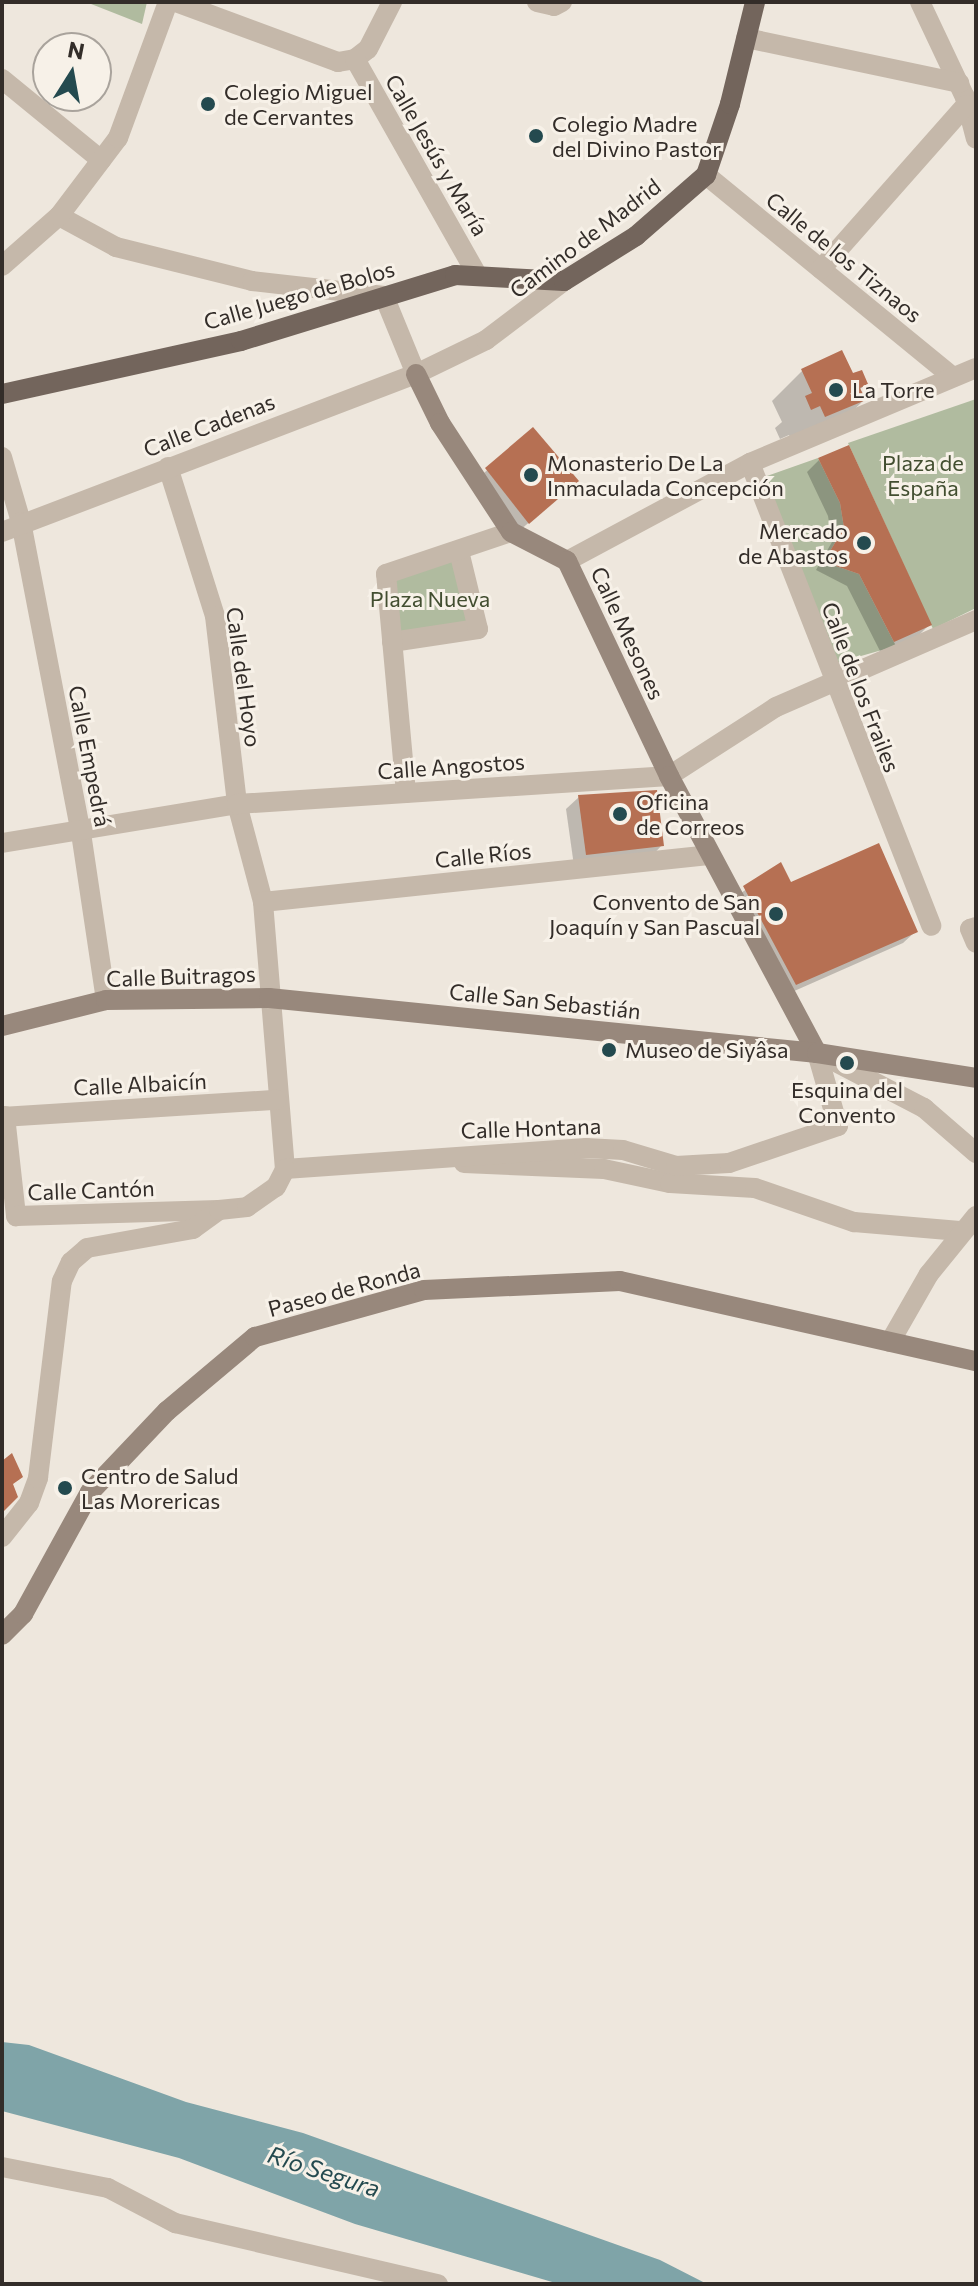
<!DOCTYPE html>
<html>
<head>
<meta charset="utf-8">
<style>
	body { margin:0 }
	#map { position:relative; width:978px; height:2286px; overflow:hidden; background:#eee7dd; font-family:Commissioner,sans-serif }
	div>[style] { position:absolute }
	.green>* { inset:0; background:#b0bb9f }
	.water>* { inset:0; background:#7fa4a8 }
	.shadow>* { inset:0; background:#0003 }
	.building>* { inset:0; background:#b67053 }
	.street>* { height:20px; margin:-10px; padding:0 10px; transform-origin:10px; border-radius:10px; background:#c5b8aa }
	.secondary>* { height:20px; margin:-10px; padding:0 10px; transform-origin:10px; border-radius:10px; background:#98887c }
	.primary>* { height:20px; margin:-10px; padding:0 10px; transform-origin:10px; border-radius:10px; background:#73655c }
	.dots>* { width:22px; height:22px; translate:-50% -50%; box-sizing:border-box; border:4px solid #f7f1e8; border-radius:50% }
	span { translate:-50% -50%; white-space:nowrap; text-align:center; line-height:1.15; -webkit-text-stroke:6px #f7f1e8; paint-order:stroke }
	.poi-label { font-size:22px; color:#332d29 }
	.left { translate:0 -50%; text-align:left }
	.right { translate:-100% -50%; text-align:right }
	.street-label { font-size:22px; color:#332d29 }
	.park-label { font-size:22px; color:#424e30 }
	.water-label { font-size:24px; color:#244a4f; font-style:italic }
	.frame { position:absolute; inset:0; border:4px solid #332d29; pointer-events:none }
	.north { position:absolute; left:32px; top:32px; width:80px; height:80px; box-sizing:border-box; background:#f7f1e8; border:2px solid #a9a39c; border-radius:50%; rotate:11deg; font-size:22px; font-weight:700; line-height:32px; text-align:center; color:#332d29 }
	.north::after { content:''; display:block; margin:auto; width:28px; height:36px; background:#244a4f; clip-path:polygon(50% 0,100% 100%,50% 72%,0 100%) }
</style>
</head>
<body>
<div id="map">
	<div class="green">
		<div style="clip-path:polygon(86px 2px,147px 2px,142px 24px)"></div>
		<div style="clip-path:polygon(976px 399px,976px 608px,933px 629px,848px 443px)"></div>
		<div style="clip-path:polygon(818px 458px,840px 503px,844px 528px,827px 556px,833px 565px,859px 574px,896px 646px,833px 664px,756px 480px)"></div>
		<div style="clip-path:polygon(459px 551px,478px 629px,392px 642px,386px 574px)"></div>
	</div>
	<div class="water">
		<div style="clip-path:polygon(2px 2042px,29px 2045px,186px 2102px,303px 2133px,660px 2260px,707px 2284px,559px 2284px,355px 2224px,179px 2158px,2px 2111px)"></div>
	</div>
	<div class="shadow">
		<div style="clip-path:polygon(802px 371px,852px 376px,866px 384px,859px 390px,864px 400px,833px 430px,795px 446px,789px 435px,780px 439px,775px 428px,782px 422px,772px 401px)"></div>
		<div style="clip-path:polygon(533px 430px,567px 490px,519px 531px,477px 479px)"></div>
		<div style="clip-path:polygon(819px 460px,929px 625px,917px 637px,881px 653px,847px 586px,816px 570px,832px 542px,828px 516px,807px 472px)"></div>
		<div style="clip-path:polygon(579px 797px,662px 845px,650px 858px,574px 866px,566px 809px)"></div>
		<div style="clip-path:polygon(781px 865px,790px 885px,916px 931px,903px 943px,783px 996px,731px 900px)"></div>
	</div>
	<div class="building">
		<div style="clip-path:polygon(842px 350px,853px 373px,862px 370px,868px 384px,860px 388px,866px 400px,825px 417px,820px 406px,811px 410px,805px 396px,812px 393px,801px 369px)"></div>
		<div style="clip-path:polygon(533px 427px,579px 481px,529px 524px,485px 468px)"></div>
		<div style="clip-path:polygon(849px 445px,932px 625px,894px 642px,859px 574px,833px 565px,827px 556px,844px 528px,840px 503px,818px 458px)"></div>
		<div style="clip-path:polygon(657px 790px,664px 846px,586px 855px,578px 795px)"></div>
		<div style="clip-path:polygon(879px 843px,918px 932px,796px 985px,743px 886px,781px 862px,791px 882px)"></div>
		<div style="clip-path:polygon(12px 1453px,23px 1477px,13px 1484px,18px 1497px,2px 1513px,2px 1461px)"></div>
	</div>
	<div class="street">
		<div style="left:176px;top:2px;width:173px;rotate:20.3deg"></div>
		<div style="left:338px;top:62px;width:17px;rotate:-10deg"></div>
		<div style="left:355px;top:59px;width:16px;rotate:-38deg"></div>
		<div style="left:368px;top:49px;width:53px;rotate:-62.9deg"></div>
		<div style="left:537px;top:2px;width:17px;rotate:13deg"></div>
		<div style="left:554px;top:6px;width:9px;rotate:-27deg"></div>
		<div style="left:920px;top:2px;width:105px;rotate:64.7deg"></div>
		<div style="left:965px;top:97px;width:43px;rotate:75.3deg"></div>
		<div style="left:746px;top:38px;width:218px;rotate:11.9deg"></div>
		<div style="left:355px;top:59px;width:248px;rotate:60.5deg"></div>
		<div style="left:2px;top:79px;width:128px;rotate:39.3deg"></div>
		<div style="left:706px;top:175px;width:319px;rotate:39.3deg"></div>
		<div style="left:59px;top:216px;width:65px;rotate:28.5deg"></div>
		<div style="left:116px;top:247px;width:140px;rotate:14deg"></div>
		<div style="left:252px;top:281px;width:133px;rotate:6.5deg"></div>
		<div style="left:384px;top:296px;width:84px;rotate:67.7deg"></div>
		<div style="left:2px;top:266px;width:76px;rotate:-41.3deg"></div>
		<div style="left:59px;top:216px;width:98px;rotate:-52.9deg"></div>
		<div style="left:118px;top:138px;width:145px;rotate:-69.8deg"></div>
		<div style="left:821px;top:269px;width:219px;rotate:-48.5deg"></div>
		<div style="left:2px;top:457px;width:68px;rotate:73.7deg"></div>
		<div style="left:21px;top:522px;width:317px;rotate:79.1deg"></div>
		<div style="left:81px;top:833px;width:169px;rotate:81.5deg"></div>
		<div style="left:750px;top:463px;width:497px;rotate:68.6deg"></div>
		<div style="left:168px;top:467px;width:156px;rotate:72.5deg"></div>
		<div style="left:215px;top:616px;width:189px;rotate:83.3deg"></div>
		<div style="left:237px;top:804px;width:101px;rotate:75.1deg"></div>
		<div style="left:263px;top:902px;width:268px;rotate:85.3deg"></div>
		<div style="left:2px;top:532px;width:443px;rotate:-20.9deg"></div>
		<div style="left:416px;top:374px;width:78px;rotate:-25.9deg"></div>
		<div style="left:486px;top:340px;width:98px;rotate:-37.1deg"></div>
		<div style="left:567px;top:561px;width:208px;rotate:-28.2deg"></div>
		<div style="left:750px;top:463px;width:245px;rotate:-22.8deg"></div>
		<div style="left:392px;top:642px;width:87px;rotate:-8.6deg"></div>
		<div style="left:478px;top:629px;width:80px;rotate:-103.7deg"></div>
		<div style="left:406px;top:793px;width:220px;rotate:-95.2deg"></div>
		<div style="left:386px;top:574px;width:132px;rotate:-18.6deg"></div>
		<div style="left:2px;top:843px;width:238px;rotate:-9.4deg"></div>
		<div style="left:237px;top:804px;width:433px;rotate:-3.7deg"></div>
		<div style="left:669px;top:776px;width:127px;rotate:-32.8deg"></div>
		<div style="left:776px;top:707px;width:218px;rotate:-23.5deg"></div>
		<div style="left:263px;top:902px;width:448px;rotate:-6deg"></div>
		<div style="left:976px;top:927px;width:6px;rotate:162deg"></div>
		<div style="left:970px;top:929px;width:15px;rotate:67deg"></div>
		<div style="left:824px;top:1056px;width:113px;rotate:27.5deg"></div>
		<div style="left:924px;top:1108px;width:69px;rotate:40.9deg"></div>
		<div style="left:5px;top:1116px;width:101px;rotate:83.7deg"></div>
		<div style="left:16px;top:1216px;width:203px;rotate:-1.7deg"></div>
		<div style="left:2px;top:1117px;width:275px;rotate:-3.6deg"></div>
		<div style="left:464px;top:1163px;width:140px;rotate:2.5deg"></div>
		<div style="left:604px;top:1169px;width:67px;rotate:12deg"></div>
		<div style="left:670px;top:1183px;width:85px;rotate:3.4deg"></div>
		<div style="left:755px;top:1188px;width:105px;rotate:19deg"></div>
		<div style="left:854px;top:1222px;width:106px;rotate:4.9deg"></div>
		<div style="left:285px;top:1169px;width:302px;rotate:-4deg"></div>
		<div style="left:586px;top:1148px;width:37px;rotate:3deg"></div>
		<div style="left:623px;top:1150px;width:55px;rotate:16.8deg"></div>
		<div style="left:676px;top:1166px;width:53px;rotate:-3.2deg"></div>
		<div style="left:729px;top:1163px;width:115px;rotate:-18.7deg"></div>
		<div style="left:838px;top:1126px;width:76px;rotate:-106deg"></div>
		<div style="left:890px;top:1342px;width:78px;rotate:-60.2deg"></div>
		<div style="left:929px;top:1274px;width:75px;rotate:-51deg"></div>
		<div style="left:2px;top:1537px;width:43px;rotate:-51.5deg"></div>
		<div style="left:29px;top:1503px;width:27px;rotate:-70deg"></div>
		<div style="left:38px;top:1478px;width:198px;rotate:-83.1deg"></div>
		<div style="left:62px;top:1281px;width:21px;rotate:-65deg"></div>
		<div style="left:71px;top:1262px;width:21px;rotate:-41deg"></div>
		<div style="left:87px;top:1248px;width:108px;rotate:-10.2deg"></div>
		<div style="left:193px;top:1229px;width:32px;rotate:-36deg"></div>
		<div style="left:219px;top:1210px;width:28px;rotate:-6deg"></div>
		<div style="left:247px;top:1207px;width:35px;rotate:-35deg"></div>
		<div style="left:276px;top:1187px;width:20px;rotate:-63deg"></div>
		<div style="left:2px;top:2167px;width:108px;rotate:11.2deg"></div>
		<div style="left:108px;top:2188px;width:76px;rotate:27.6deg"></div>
		<div style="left:175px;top:2223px;width:270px;rotate:13.1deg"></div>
	</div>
	<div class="secondary">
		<div style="left:416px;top:374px;width:55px;rotate:63.9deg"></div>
		<div style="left:440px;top:423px;width:130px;rotate:56.9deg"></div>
		<div style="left:511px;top:532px;width:63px;rotate:27.4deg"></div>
		<div style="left:567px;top:561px;width:238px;rotate:64.6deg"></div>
		<div style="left:669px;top:776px;width:314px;rotate:61.9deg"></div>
		<div style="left:2px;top:1026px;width:107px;rotate:-14deg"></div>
		<div style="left:106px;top:1000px;width:163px;rotate:-0.7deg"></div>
		<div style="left:269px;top:998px;width:551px;rotate:5.73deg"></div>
		<div style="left:817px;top:1053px;width:161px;rotate:8.9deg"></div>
		<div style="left:2px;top:1635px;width:30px;rotate:-45deg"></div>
		<div style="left:23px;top:1614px;width:139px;rotate:-61.2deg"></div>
		<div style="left:90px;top:1492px;width:112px;rotate:-46.5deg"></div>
		<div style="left:167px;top:1411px;width:115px;rotate:-40.1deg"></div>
		<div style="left:255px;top:1337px;width:175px;rotate:-15.5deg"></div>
		<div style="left:424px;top:1290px;width:196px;rotate:-2.6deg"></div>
		<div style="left:620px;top:1281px;width:365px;rotate:12.7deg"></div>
	</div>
	<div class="primary">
		<div style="left:2px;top:394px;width:245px;rotate:-12.5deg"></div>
		<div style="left:241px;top:341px;width:224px;rotate:-17.1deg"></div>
		<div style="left:455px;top:275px;width:109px;rotate:3.2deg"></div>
		<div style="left:564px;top:281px;width:85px;rotate:-32deg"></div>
		<div style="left:636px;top:236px;width:93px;rotate:-41.1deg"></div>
		<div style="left:706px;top:175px;width:75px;rotate:-71.3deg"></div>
		<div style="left:730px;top:104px;width:105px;rotate:-76.2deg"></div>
	</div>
	<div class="dots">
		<div style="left:208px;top:104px;background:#244a4f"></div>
		<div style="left:536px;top:136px;background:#244a4f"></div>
		<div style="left:836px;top:390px;background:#244a4f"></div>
		<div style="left:531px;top:475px;background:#244a4f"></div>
		<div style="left:864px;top:543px;background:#244a4f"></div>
		<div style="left:620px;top:814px;background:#244a4f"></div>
		<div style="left:776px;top:914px;background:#244a4f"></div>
		<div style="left:609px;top:1050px;background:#244a4f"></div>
		<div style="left:847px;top:1063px;background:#244a4f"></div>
		<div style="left:65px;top:1488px;background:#244a4f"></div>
	</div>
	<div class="poi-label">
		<span class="left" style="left:224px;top:104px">Colegio Miguel<br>de Cervantes</span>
		<span class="left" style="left:552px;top:136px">Colegio Madre<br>del Divino Pastor</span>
		<span class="left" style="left:852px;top:390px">La Torre</span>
		<span class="left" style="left:547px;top:475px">Monasterio De La<br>Inmaculada Concepción</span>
		<span class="right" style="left:848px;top:543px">Mercado<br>de Abastos</span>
		<span class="left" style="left:636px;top:814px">Oficina<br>de Correos</span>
		<span class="right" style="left:760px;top:914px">Convento de San<br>Joaquín y San Pascual</span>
		<span class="left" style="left:625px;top:1050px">Museo de Siyâsa</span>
		<span style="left:847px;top:1102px">Esquina del<br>Convento</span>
		<span class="left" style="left:81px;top:1488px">Centro de Salud<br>Las Morericas</span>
	</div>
	<div class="street-label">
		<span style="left:437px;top:155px;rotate:60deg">Calle Jesús y María</span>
		<span style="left:585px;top:238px;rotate:-37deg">Camino de Madrid</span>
		<span style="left:844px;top:257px;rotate:39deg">Calle de los Tiznaos</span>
		<span style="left:299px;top:295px;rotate:-16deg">Calle Juego de Bolos</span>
		<span style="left:209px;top:425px;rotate:-21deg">Calle Cadenas</span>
		<span style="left:628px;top:633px;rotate:65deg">Calle Mesones</span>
		<span style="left:244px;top:677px;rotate:82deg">Calle del Hoyo</span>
		<span style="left:861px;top:687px;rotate:69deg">Calle de los Frailes</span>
		<span style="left:90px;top:756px;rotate:79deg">Calle Empedrá</span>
		<span style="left:451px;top:766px;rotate:-4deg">Calle Angostos</span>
		<span style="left:483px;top:855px;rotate:-6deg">Calle Ríos</span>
		<span style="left:181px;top:976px;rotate:-2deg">Calle Buitragos</span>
		<span style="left:545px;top:1001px;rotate:6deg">Calle San Sebastián</span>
		<span style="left:140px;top:1084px;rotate:-3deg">Calle Albaicín</span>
		<span style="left:531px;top:1128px;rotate:-2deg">Calle Hontana</span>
		<span style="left:91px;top:1190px;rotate:-2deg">Calle Cantón</span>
		<span style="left:344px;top:1289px;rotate:-15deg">Paseo de Ronda</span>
	</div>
	<div class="park-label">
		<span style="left:923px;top:475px">Plaza de<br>España</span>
		<span style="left:430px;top:599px">Plaza Nueva</span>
	</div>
	<div class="water-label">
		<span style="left:324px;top:2171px;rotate:18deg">Río Segura</span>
	</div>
	<div class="frame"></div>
	<div class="north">N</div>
</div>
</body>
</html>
